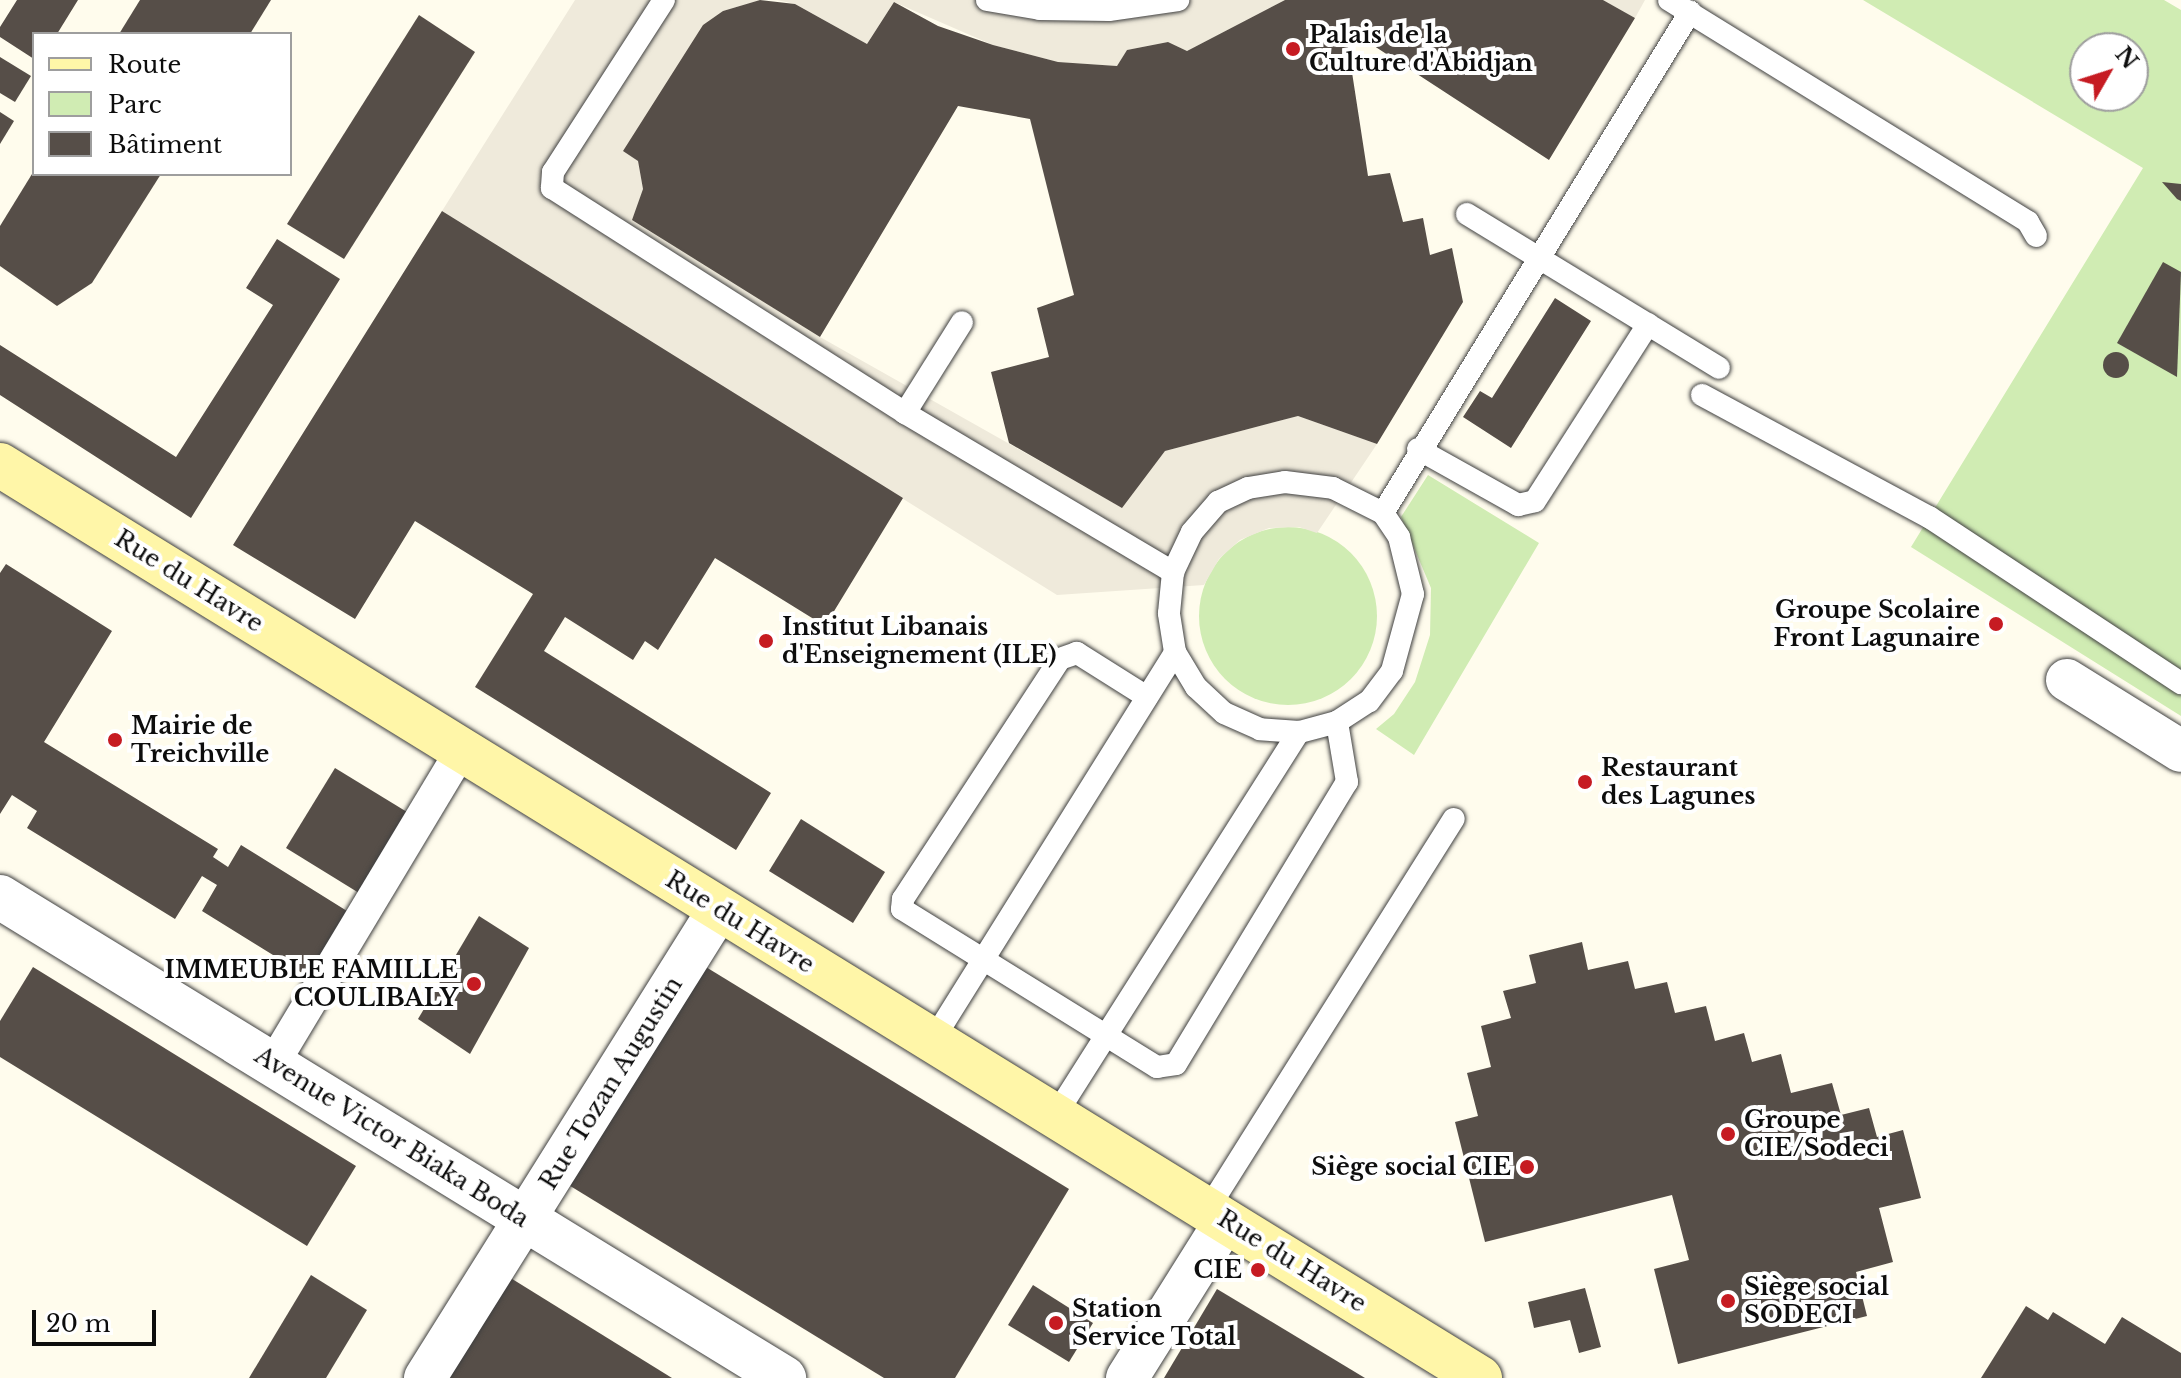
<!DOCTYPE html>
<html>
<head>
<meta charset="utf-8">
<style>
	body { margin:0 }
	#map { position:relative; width:2181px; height:1378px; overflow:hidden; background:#fffced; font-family:"Libre Baskerville",serif }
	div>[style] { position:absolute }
	.green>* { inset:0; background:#d0ecb3 }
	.round { border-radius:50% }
	.plaza>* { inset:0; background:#efeadb }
	.building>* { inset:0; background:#564e48 }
	.roads { filter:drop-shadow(0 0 2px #404040) drop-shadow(0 0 2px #404040) }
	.service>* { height:22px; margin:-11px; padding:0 11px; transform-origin:11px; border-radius:11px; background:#fff }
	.pedestrian>* { height:32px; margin:-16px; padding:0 16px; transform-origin:16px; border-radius:16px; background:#fff }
	.minor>* { height:42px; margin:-21px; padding:0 21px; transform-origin:21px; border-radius:21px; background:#fff }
	.tertiary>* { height:44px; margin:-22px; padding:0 22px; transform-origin:22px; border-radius:22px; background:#fff }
	.secondary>* { height:44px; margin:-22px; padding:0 22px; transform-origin:22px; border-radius:22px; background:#fff6a8 }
	.dots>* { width:22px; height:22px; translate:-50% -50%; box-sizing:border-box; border:4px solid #fff; border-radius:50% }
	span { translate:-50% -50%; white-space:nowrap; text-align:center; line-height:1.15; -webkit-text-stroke:8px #fff; paint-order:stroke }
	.poi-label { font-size:24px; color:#0d0d0d; font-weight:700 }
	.left { translate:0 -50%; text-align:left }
	.right { translate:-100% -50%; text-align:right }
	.street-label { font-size:24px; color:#0d0d0d }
	.legend { position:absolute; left:32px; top:32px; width:260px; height:144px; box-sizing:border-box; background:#fff; border:2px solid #9e9e9e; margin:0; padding:10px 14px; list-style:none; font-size:24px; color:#0d0d0d }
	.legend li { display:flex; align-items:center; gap:16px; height:40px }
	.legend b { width:40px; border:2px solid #9e9e9e }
	.north { position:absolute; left:2069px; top:32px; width:80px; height:80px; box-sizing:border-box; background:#fff; border:2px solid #9e9e9e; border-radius:50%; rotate:51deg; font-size:22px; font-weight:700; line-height:32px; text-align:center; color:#0d0d0d }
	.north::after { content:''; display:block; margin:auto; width:28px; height:36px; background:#c61b22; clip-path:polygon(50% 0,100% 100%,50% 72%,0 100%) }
	.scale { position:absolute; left:32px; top:1310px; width:124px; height:36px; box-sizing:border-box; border:4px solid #0d0d0d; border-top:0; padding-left:10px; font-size:24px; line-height:28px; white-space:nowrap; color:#0d0d0d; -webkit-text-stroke:6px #fff; paint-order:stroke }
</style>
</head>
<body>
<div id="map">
	<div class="green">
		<div style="clip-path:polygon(evenodd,1863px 0,2164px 0,2181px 10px,2181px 716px,1911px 547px,2143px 168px,1863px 0,2085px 48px,2133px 48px,2133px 96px,2085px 96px,2085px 48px)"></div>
		<div style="clip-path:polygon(1428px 475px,1539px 543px,1414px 755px,1376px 729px,1394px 714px,1415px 682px,1430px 635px,1431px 588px,1401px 517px)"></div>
		<div class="round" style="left:1199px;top:527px;width:178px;height:178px"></div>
	</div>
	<div class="plaza">
		<div style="clip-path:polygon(575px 0,760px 0,723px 11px,624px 151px,638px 161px,643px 189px,633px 220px,820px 337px,1121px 507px,1165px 451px,1298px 416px,1377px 444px,1317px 533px,1299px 527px,1269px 528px,1240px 540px,1219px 559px,1204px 585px,1057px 595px,442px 211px)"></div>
		<div style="clip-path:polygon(777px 0,1285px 0,1187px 51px,1168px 42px,1127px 50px,1117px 66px,1058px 62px,993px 45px,894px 2px,867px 44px,795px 4px)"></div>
		<div style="clip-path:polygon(1603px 0,1645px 0,1635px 18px)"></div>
	</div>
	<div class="building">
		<div style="clip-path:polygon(17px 0,78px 0,57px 34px,34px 34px,34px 59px,0 37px,0 27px)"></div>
		<div style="clip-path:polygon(140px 0,271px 0,250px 34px,119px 34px)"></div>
		<div style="clip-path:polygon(760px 0,795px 4px,867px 44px,894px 2px,938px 26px,993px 45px,1058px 62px,1117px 66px,1127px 50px,1168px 42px,1187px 51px,1285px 0,1603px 0,1635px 18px,1549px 160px,1345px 27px,1368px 176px,1390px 173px,1403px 222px,1423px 218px,1430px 255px,1452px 248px,1463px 302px,1377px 444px,1298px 416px,1165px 451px,1122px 508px,1009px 443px,991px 372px,1049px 357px,1037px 308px,1074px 295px,1030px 119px,958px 106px,820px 337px,632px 220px,643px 189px,638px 161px,623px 151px,703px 25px,723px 11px)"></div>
		<div style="clip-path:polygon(419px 15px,475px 52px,344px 259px,287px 224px)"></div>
		<div style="clip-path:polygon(0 57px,31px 76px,15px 102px,0 93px)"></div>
		<div style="clip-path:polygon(0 112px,14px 121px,0 144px)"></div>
		<div style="clip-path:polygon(32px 174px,161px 174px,92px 283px,57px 306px,0 266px,0 226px)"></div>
		<div style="clip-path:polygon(2162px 182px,2181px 184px,2181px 201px,2177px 199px)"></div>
		<div style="clip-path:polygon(442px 211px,903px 498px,825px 626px,715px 558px,658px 650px,645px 641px,633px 660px,565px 617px,544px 651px,771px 793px,736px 850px,475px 687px,533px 594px,415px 521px,355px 619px,233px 545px)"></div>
		<div style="clip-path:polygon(277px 239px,340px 279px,191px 518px,0 395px,0 345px,176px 457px,273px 305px,246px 288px)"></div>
		<div style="clip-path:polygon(2163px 262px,2181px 272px,2177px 377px,2117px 343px)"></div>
		<div style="clip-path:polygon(1555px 298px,1591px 321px,1511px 448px,1463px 417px,1480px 391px,1492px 398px)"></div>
		<div class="round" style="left:2103px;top:352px;width:26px;height:26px"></div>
		<div style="clip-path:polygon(6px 564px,112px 631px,44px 742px,218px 849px,213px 857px,228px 867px,241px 845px,347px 911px,307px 976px,202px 911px,217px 885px,202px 876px,175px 919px,27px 828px,37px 811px,12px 795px,0 814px,0 573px)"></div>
		<div style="clip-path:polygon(335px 768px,407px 812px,359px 893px,286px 848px)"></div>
		<div style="clip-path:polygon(801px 819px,885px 872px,853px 923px,769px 871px)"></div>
		<div style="clip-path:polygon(479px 916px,529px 948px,470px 1054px,418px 1019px)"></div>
		<div style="clip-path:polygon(1582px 942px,1588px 970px,1628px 961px,1635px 989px,1667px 982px,1675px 1013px,1706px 1006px,1715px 1041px,1744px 1033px,1752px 1062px,1781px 1054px,1791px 1093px,1832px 1083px,1841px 1115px,1869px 1108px,1877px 1137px,1903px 1130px,1921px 1198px,1879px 1208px,1893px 1262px,1856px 1272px,1867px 1316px,1678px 1364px,1654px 1269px,1689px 1260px,1672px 1195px,1485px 1242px,1455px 1122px,1478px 1116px,1467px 1073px,1491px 1067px,1481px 1026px,1511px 1018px,1503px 991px,1536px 983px,1529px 955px)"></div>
		<div style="clip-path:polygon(701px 964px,1069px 1189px,955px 1378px,884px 1378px,567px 1184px)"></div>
		<div style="clip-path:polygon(33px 967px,356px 1166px,307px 1246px,0 1057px,0 1021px)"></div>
		<div style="clip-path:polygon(311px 1275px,367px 1310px,326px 1378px,249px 1378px)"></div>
		<div style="clip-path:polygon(509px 1277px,672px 1378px,447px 1378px)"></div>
		<div style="clip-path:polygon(1033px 1285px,1093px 1323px,1069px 1362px,1008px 1325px)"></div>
		<div style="clip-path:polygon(1585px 1288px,1601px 1347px,1579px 1353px,1570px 1320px,1534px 1328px,1528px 1302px)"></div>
		<div style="clip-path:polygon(1217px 1289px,1365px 1378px,1164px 1378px)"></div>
		<div style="clip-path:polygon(2026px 1306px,2048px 1320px,2053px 1312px,2105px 1344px,2122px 1317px,2181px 1353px,2181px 1378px,1981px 1378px)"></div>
	</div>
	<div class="roads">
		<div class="service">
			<div style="left:664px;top:0;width:205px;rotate:122.8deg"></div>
			<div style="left:553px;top:172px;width:16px;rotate:94deg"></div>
			<div style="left:552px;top:188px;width:419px;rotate:32.5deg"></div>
			<div style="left:905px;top:413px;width:312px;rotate:30.7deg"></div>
			<div style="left:987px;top:0;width:54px;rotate:9.6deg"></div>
			<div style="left:1040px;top:9px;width:69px;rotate:0.8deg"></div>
			<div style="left:1109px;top:10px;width:70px;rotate:-8.2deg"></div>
			<div style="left:1669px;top:0;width:422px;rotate:31.7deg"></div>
			<div style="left:2028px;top:222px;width:16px;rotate:60deg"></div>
			<div style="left:1467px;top:214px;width:295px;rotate:31.4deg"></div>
			<div style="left:1702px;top:395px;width:258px;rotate:28.3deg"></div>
			<div style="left:1929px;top:517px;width:302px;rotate:33.4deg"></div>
			<div style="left:905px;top:413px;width:107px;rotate:-57.9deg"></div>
			<div style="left:1418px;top:449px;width:115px;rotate:29.2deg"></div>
			<div style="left:1518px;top:505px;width:17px;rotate:-13deg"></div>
			<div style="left:1535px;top:501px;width:210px;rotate:-57.4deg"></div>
			<div style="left:1285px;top:482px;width:48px;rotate:7.1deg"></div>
			<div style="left:1333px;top:488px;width:56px;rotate:26.6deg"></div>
			<div style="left:1383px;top:513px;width:29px;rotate:56deg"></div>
			<div style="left:1399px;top:537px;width:59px;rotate:76.2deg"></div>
			<div style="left:1413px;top:594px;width:80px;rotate:105.3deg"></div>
			<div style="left:1392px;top:671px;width:38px;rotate:127deg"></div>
			<div style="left:1369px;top:701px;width:38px;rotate:147deg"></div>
			<div style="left:1337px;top:722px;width:39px;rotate:165deg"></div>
			<div style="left:1299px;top:732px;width:39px;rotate:-176deg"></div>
			<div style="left:1260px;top:729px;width:39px;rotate:-156deg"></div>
			<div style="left:1224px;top:713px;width:38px;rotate:-137deg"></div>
			<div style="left:1196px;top:687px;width:41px;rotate:-121deg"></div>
			<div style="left:1175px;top:652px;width:39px;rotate:-99deg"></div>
			<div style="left:1169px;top:613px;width:41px;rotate:-84.4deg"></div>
			<div style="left:1173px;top:572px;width:44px;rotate:-64.6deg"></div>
			<div style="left:1192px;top:532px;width:40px;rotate:-49deg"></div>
			<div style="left:1218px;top:502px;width:33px;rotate:-25deg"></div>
			<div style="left:1248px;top:488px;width:37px;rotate:-9deg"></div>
			<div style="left:1383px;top:513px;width:588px;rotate:-58.5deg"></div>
			<div style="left:1147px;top:697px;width:83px;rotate:-147.8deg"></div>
			<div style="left:1077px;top:653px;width:18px;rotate:161deg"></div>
			<div style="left:1060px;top:659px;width:287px;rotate:123.2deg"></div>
			<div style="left:903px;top:899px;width:10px;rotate:96deg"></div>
			<div style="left:902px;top:909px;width:300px;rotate:31.8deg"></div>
			<div style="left:1157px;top:1067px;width:19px;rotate:-9deg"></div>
			<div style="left:1176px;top:1064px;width:330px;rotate:-58.8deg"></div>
			<div style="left:1347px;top:782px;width:61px;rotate:-99.5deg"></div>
			<div style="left:933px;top:1040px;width:457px;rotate:-58deg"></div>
			<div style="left:1055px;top:1116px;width:455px;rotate:-57.6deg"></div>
			<div style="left:1208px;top:1209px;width:461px;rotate:-57.8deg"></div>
		</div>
		<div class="pedestrian">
			<div style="left:273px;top:1064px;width:366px;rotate:-59deg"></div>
		</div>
		<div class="minor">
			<div style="left:2067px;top:680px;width:134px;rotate:31.9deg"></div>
			<div style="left:425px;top:1378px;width:554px;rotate:-57.92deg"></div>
			<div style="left:1127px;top:1378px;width:186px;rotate:-57.9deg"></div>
		</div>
		<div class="tertiary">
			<div style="left:0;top:897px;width:920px;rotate:31.53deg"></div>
		</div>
		<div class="secondary">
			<div style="left:0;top:465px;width:1739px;rotate:31.67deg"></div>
		</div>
	</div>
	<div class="dots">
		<div style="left:1293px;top:49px;background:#c61b22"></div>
		<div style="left:1996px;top:624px;background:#c61b22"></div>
		<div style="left:766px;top:641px;background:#c61b22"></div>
		<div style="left:115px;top:740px;background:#c61b22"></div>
		<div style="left:1585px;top:782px;background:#c61b22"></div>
		<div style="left:474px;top:984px;background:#c61b22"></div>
		<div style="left:1728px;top:1134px;background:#c61b22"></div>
		<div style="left:1527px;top:1167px;background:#c61b22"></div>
		<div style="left:1258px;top:1270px;background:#c61b22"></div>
		<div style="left:1728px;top:1301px;background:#c61b22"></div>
		<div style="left:1056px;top:1323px;background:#c61b22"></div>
	</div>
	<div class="poi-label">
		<span class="left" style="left:1309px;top:49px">Palais de la<br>Culture d'Abidjan</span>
		<span class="right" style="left:1980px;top:624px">Groupe Scolaire<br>Front Lagunaire</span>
		<span class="left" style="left:782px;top:641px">Institut Libanais<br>d'Enseignement (ILE)</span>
		<span class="left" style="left:131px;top:740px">Mairie de<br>Treichville</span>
		<span class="left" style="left:1601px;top:782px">Restaurant<br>des Lagunes</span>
		<span class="right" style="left:458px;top:984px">IMMEUBLE FAMILLE<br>COULIBALY</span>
		<span class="left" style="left:1744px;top:1134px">Groupe<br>CIE/Sodeci</span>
		<span class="right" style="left:1511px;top:1167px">Siège social CIE</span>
		<span class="right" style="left:1242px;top:1270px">CIE</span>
		<span class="left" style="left:1744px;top:1301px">Siège social<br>SODECI</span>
		<span class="left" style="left:1072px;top:1323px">Station<br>Service Total</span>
	</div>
	<div class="street-label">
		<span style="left:189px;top:581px;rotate:32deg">Rue du Havre</span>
		<span style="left:740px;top:922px;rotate:32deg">Rue du Havre</span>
		<span style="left:611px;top:1083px;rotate:-58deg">Rue Tozan Augustin</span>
		<span style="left:392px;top:1137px;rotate:32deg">Avenue Victor Biaka Boda</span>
		<span style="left:1292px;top:1261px;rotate:32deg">Rue du Havre</span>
	</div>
	<ul class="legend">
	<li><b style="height:10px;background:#fff6a8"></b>Route</li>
	<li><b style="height:22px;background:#d0ecb3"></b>Parc</li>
	<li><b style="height:22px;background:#564e48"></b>Bâtiment</li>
	</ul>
	<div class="north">N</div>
	<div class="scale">20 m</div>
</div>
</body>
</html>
